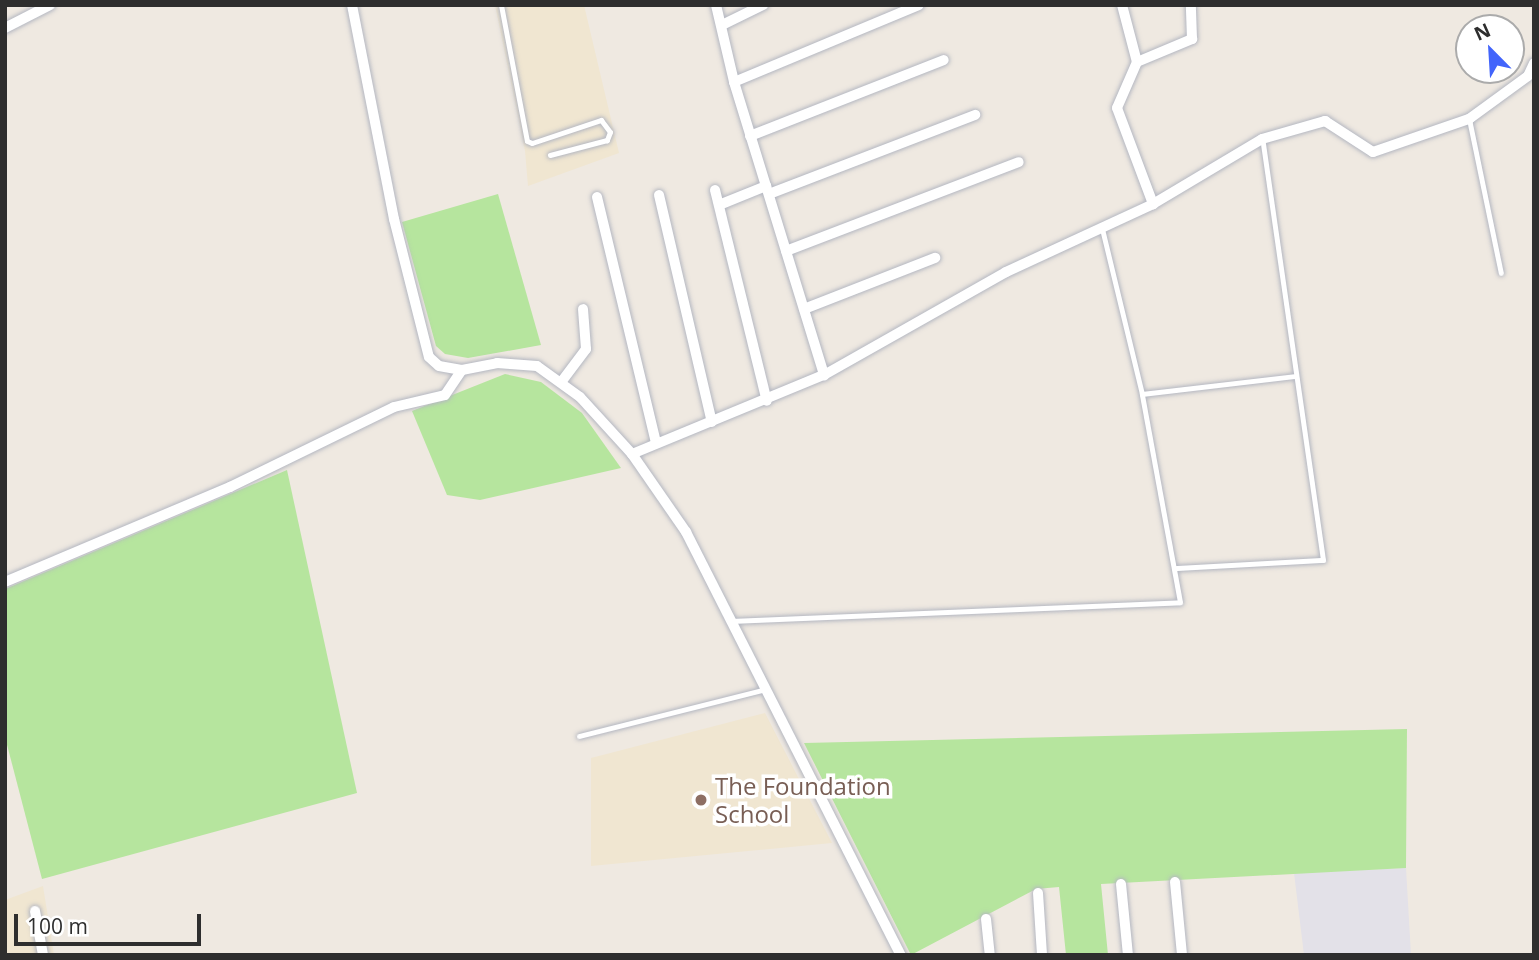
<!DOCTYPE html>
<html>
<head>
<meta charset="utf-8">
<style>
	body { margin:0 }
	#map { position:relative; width:1539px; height:960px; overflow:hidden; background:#efe9e1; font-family:"Open Sans",sans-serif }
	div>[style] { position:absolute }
	.industrial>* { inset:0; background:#e3e1e8 }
	.education>* { inset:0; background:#f0e6d1 }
	.green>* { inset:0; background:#b6e59e }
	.roads { filter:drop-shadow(0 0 2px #b4b7c1) drop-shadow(0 0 2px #b4b7c1) }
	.lane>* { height:5px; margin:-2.5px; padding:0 2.5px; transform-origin:2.5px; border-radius:2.5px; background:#fff }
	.street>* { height:10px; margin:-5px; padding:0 5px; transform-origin:5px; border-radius:5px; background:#fff }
	.dots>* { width:19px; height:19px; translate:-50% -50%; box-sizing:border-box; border:4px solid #fff; border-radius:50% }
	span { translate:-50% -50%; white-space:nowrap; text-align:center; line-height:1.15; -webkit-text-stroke:7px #fff; paint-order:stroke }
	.education-label { font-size:24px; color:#785e54 }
	.left { translate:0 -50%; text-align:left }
	.frame { position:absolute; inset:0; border:7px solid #2e2e2e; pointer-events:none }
	.north { position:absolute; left:1455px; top:14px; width:70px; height:70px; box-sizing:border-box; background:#fff; border:2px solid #ababab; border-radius:50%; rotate:336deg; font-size:19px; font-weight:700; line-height:28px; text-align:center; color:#2e2e2e }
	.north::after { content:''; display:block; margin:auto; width:24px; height:32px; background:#4264fb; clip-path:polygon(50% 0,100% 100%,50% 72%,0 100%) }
	.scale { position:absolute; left:14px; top:914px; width:187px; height:32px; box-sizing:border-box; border:4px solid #2e2e2e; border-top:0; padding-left:9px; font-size:21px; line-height:24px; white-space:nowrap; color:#2e2e2e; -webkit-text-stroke:5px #fff; paint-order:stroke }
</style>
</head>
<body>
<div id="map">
	<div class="industrial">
		<div style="clip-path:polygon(1406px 868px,1411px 955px,1304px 955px,1294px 873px)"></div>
	</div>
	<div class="education">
		<div style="clip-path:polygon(495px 5px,584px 5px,619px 153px,528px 186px,525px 151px)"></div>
		<div style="clip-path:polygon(765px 713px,832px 843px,591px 866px,591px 758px)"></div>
		<div style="clip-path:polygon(43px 886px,54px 955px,5px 955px,5px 900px)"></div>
	</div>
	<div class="green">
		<div style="clip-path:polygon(498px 194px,541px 345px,468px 358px,445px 354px,436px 346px,402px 222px)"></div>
		<div style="clip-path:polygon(505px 374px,541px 382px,582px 413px,621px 468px,480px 500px,447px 495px,412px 411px)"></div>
		<div style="clip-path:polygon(287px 470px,357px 793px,42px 879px,5px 737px,5px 589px)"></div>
		<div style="clip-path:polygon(1407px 729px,1406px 868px,1101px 884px,1108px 955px,1066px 955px,1059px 887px,1036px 889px,911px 955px,804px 743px)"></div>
	</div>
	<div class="roads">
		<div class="lane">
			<div style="left:501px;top:5px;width:138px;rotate:79.2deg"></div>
			<div style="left:527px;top:141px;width:5px;rotate:22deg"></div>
			<div style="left:532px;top:143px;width:73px;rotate:-18.4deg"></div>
			<div style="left:601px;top:120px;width:15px;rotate:53deg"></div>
			<div style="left:610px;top:132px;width:9px;rotate:111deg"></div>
			<div style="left:607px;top:140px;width:59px;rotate:165.3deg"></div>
			<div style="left:1469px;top:119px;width:157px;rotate:78.3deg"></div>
			<div style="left:1142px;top:394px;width:155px;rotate:-6.7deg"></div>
			<div style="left:1175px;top:568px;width:148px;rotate:-3.1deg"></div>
			<div style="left:1323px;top:560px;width:425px;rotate:-98.2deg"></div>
			<div style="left:733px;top:621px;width:447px;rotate:-2.4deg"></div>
			<div style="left:1180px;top:602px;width:211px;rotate:-100.4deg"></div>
			<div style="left:1142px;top:394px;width:170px;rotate:-103.6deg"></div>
			<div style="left:579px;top:736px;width:193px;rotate:-14.1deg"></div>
		</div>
		<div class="street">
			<div style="left:352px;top:5px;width:218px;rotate:78.9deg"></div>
			<div style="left:394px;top:219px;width:142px;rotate:75.8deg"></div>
			<div style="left:429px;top:357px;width:13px;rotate:42deg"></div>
			<div style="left:439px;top:366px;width:23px;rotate:10deg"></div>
			<div style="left:462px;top:370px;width:36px;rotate:-11deg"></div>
			<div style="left:497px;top:363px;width:40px;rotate:4.3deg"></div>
			<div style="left:537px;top:366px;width:53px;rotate:35.8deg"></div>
			<div style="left:580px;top:397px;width:77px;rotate:47.6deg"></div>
			<div style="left:632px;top:454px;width:95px;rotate:55.3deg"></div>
			<div style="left:686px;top:532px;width:475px;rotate:63.1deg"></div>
			<div style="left:716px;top:5px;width:79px;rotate:76.8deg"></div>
			<div style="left:734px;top:82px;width:307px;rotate:72.9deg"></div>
			<div style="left:1122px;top:5px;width:59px;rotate:75.3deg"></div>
			<div style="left:1137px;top:62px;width:50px;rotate:113.5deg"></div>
			<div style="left:1117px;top:108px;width:103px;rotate:69.4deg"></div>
			<div style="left:722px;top:25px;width:46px;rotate:-26deg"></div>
			<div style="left:5px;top:28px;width:51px;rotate:-27.1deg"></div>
			<div style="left:1137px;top:62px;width:60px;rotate:-22.7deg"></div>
			<div style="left:1192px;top:39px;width:34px;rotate:-92deg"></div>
			<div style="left:734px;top:82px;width:200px;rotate:-22.6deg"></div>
			<div style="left:750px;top:136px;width:208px;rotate:-21.4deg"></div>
			<div style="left:715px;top:190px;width:217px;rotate:76.2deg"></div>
			<div style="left:769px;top:194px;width:221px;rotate:-21deg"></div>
			<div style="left:659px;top:195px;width:233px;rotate:76.9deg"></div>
			<div style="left:597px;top:197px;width:252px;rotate:76.5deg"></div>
			<div style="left:719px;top:205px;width:51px;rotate:-22deg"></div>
			<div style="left:786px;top:251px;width:249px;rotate:-20.9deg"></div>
			<div style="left:804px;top:309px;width:141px;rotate:-21.3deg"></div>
			<div style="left:562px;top:381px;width:40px;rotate:-53deg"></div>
			<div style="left:586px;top:349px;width:40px;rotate:-94.3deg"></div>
			<div style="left:632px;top:454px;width:208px;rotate:-22.4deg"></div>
			<div style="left:824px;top:375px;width:209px;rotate:-29.5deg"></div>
			<div style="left:1006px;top:272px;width:162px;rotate:-24.8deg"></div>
			<div style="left:1153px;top:204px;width:127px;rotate:-30.8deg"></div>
			<div style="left:1262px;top:139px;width:66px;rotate:-15.9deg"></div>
			<div style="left:1325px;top:121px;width:57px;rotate:32.9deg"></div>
			<div style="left:1373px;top:152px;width:102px;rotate:-19deg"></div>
			<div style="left:1469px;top:119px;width:73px;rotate:-36.1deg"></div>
			<div style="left:1528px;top:76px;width:14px;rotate:-65deg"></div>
			<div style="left:5px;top:582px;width:244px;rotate:-22.9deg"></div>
			<div style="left:230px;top:487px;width:182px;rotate:-26deg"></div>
			<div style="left:394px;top:407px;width:52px;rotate:-13.2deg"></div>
			<div style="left:445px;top:395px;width:30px;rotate:-56deg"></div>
			<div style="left:1175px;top:882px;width:73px;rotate:84.5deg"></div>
			<div style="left:1121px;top:884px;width:71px;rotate:84.4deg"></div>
			<div style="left:1038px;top:893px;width:62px;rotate:86.3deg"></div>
			<div style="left:35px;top:911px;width:45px;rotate:79.7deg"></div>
			<div style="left:986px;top:919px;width:36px;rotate:84deg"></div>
		</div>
	</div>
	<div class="dots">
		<div style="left:701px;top:800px;background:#8d6e63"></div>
	</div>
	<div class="education-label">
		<span class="left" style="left:715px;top:800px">The Foundation<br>School</span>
	</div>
	<div class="frame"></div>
	<div class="north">N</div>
	<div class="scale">100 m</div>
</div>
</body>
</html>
